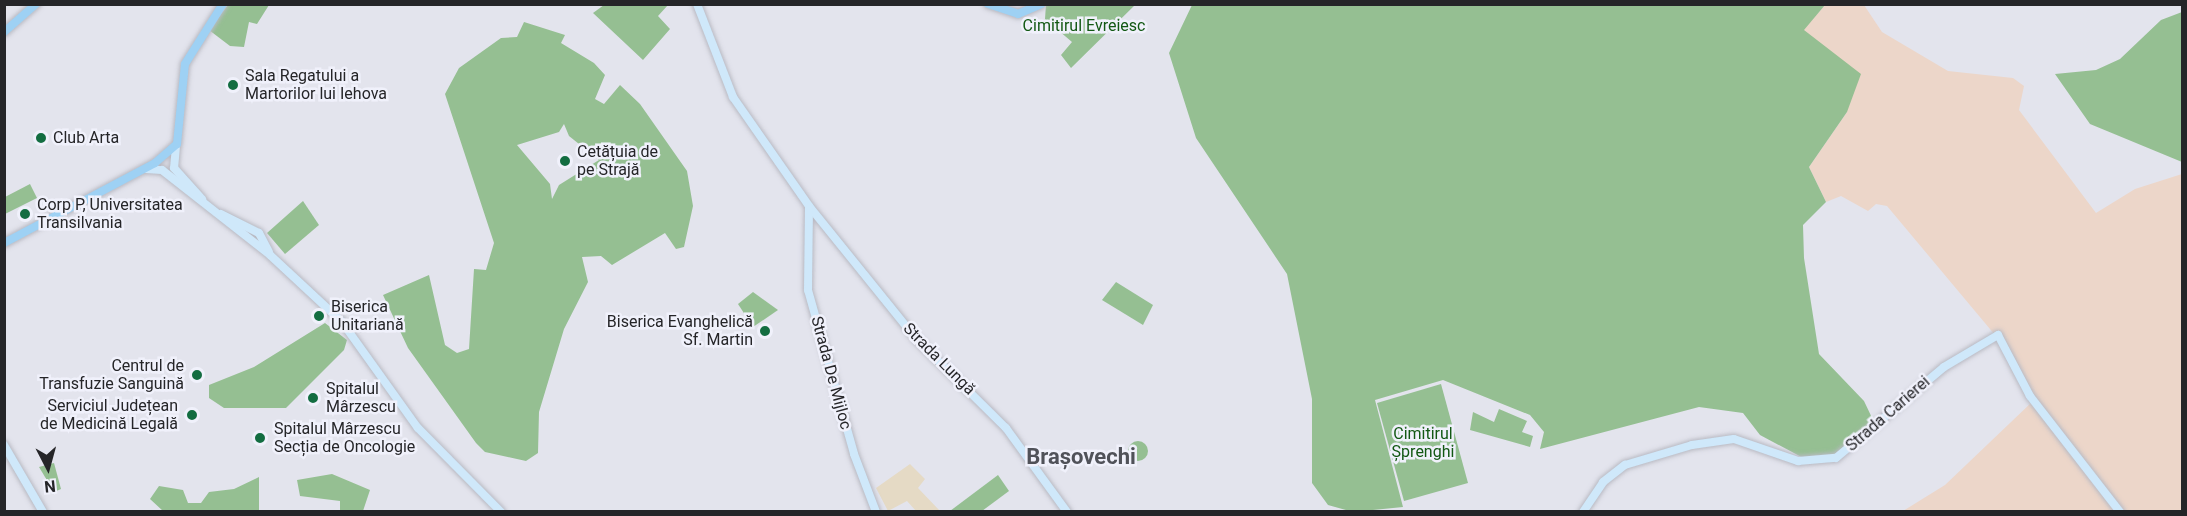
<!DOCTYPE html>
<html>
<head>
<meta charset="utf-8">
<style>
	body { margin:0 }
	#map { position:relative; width:2187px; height:516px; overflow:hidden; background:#e3e4ed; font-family:Roboto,sans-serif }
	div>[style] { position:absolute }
	.industrial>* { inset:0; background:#ecd6c9 }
	.education>* { inset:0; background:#e5dac5 }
	.green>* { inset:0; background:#95bf92 }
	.round { border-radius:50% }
	.roads { filter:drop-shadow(0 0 2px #b9bac3) drop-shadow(0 0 2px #b9bac3) }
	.secondary>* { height:8px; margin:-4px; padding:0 4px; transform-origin:4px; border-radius:4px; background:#cfe8fa }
	.primary>* { height:8px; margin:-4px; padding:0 4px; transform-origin:4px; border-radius:4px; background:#9ed1f4 }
	.dots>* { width:16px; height:16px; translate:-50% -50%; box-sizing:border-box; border:3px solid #f0f1fb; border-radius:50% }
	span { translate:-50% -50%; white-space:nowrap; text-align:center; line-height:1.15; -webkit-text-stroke:5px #f0f1fb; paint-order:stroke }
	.park-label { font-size:16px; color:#125813 }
	.poi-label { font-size:16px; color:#252528 }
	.left { translate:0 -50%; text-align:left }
	.right { translate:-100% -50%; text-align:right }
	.street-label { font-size:16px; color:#252528 }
	.district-label { font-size:22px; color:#505259; font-weight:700 }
	.frame { position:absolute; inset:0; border:6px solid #252528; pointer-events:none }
	.north { position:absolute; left:18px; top:438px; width:60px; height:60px; -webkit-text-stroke:4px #f0f1fb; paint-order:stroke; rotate:174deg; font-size:16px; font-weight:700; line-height:24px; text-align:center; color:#252528 }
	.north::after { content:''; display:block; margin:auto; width:21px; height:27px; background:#252528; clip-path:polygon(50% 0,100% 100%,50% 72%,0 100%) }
</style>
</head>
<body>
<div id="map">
	<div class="industrial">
		<div style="clip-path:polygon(1825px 5px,1864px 5px,1882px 32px,1948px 71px,2013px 78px,2024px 86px,2019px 110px,2096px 213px,2135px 189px,2182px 174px,2182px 511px,1903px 511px,1945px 485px,2032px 402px,1995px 335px,1887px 206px,1876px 204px,1868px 211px,1841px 196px,1826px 202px,1809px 167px,1847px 112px,1803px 30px)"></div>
	</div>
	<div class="education">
		<div style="clip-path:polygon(910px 464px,925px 479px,918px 488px,940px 511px,916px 511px,907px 501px,888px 511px,876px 488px)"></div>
	</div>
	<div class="green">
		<div style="clip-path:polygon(1046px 4px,1135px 4px,1135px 5px,1071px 68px,1061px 55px,1072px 42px,1045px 19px)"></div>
		<div style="clip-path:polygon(228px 5px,269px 5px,257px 24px,249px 22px,244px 47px,230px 46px,209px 30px)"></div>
		<div style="clip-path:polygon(604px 5px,668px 5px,658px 16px,670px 29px,643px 60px,593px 13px)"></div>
		<div style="clip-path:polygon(1192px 5px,1825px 5px,1804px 30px,1861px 74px,1847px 112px,1809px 167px,1826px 202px,1803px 225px,1804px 258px,1819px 354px,1864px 401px,1874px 422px,1832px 456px,1807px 460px,1760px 435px,1743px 413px,1699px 407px,1540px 449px,1544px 432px,1530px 415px,1443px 380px,1375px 400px,1403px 507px,1353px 512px,1328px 505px,1312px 483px,1312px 399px,1287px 274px,1196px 138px,1169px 53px)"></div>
		<div style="clip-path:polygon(2182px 12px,2182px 162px,2090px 124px,2055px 74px,2096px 70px,2120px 59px,2161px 20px)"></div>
		<div style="clip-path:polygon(evenodd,524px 22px,565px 35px,561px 43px,594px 63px,605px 75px,595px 99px,604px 104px,620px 85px,640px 104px,687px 171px,693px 206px,684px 247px,676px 249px,665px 233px,612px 265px,601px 256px,582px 257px,588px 282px,564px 329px,539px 412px,538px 453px,526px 461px,485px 452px,476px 443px,408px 348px,383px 295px,429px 275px,445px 345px,457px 353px,469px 349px,474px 269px,486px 270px,494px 243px,445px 94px,459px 68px,501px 38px,517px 37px,524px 22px,564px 124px,569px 136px,599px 160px,559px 185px,552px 199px,550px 184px,517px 145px,559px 132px,564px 124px)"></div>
		<div style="clip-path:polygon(30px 184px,37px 198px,5px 214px,5px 197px)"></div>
		<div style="clip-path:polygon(303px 201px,319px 225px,285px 254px,267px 233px)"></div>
		<div style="clip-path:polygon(1116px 282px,1153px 305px,1143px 325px,1102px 300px)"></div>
		<div style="clip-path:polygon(753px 292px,778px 310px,753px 327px,738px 304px)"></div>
		<div style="clip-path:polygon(325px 323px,347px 340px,344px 350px,286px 408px,224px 408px,209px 398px,209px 385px,254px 367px)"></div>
		<div style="clip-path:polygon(1441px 384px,1468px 483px,1404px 501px,1377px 403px)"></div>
		<div style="clip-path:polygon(1499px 409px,1527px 421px,1522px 432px,1533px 436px,1530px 447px,1470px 430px,1473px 412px,1494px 422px)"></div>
		<div class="round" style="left:1128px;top:441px;width:20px;height:20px"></div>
		<div style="clip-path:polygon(54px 463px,61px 489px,54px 492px,39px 467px)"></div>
		<div style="clip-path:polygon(332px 474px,370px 490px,363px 511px,340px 511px,340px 501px,300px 496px,297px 480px)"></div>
		<div style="clip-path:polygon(998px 475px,1009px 491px,982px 511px,950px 511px)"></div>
		<div style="clip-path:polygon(259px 477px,259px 511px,163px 511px,150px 499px,159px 486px,183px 490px,188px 503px,201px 503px,209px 492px,234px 489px)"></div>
	</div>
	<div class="roads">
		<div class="secondary">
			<div style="left:697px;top:4px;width:100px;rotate:68.8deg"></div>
			<div style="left:733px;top:97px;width:133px;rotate:55.1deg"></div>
			<div style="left:809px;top:206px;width:172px;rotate:51.1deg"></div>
			<div style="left:917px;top:340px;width:125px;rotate:44.7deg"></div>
			<div style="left:1006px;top:428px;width:104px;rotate:54deg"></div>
			<div style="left:176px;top:146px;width:22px;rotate:95deg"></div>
			<div style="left:174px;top:168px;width:42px;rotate:47.9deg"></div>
			<div style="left:146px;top:169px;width:16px;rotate:4deg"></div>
			<div style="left:162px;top:170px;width:137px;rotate:38.2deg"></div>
			<div style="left:270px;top:255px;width:98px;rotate:42.9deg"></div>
			<div style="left:342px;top:322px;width:130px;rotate:54.4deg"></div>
			<div style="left:418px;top:428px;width:118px;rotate:45.3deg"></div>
			<div style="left:809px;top:207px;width:83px;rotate:90.7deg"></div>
			<div style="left:808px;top:290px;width:170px;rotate:74.3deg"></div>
			<div style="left:854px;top:454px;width:62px;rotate:69.2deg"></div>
			<div style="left:221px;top:214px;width:42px;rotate:26.6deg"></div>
			<div style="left:259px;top:233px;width:21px;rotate:62deg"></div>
			<div style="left:4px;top:445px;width:78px;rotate:59.8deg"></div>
			<div style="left:1583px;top:512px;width:36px;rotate:-56deg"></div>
			<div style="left:1603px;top:482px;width:28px;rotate:-38deg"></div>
			<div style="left:1625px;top:465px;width:70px;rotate:-16.6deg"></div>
			<div style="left:1692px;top:445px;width:42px;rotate:-8.1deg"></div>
			<div style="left:1734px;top:439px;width:68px;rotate:19deg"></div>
			<div style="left:1798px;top:461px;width:38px;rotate:-5deg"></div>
			<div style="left:1836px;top:458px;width:141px;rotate:-40.1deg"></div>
			<div style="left:1944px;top:367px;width:63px;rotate:-30.7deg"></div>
			<div style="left:1998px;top:335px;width:69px;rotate:62.3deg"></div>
			<div style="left:2030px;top:396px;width:147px;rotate:52.2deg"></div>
		</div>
		<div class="primary">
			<div style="left:988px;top:4px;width:32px;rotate:18deg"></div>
			<div style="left:1018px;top:14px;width:25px;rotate:-23deg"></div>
			<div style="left:4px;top:32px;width:43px;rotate:-41.2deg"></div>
			<div style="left:4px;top:243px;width:171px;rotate:-27.9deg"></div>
			<div style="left:155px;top:163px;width:29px;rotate:-41deg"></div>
			<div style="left:177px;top:144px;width:80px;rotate:-84.3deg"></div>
			<div style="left:185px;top:64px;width:71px;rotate:-57.7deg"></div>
		</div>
	</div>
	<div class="dots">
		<div style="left:233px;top:85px;background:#136d41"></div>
		<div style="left:41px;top:138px;background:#136d41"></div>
		<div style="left:565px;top:161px;background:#136d41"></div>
		<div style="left:25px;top:214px;background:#136d41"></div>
		<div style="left:319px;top:316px;background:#136d41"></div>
		<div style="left:765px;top:331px;background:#136d41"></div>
		<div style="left:197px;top:375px;background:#136d41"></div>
		<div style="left:313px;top:398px;background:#136d41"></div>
		<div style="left:192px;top:415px;background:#136d41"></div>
		<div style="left:260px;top:438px;background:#136d41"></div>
	</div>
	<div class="park-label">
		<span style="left:1084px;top:26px">Cimitirul Evreiesc</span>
		<span style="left:1423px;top:443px">Cimitirul<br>Șprenghi</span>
	</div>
	<div class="poi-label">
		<span class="left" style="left:245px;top:85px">Sala Regatului a<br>Martorilor lui Iehova</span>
		<span class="left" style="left:53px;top:138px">Club Arta</span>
		<span class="left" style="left:577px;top:161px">Cetățuia de<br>pe Strajă</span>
		<span class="left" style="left:37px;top:214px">Corp P, Universitatea<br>Transilvania</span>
		<span class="left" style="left:331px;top:316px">Biserica<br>Unitariană</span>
		<span class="right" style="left:753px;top:331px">Biserica Evanghelică<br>Sf. Martin</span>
		<span class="right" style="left:184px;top:375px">Centrul de<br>Transfuzie Sanguină</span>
		<span class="left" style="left:326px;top:398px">Spitalul<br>Mârzescu</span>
		<span class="right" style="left:178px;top:415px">Serviciul Județean<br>de Medicină Legală</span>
		<span class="left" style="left:274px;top:438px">Spitalul Mârzescu<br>Secția de Oncologie</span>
	</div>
	<div class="street-label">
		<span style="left:939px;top:359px;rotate:45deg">Strada Lungă</span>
		<span style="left:831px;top:373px;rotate:75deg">Strada De Mijloc</span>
		<span style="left:1888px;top:414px;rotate:-41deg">Strada Carierei</span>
	</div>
	<div class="district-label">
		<span style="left:1081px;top:457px">Brașovechi</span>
	</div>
	<div class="frame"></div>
	<div class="north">N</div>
</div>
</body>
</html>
